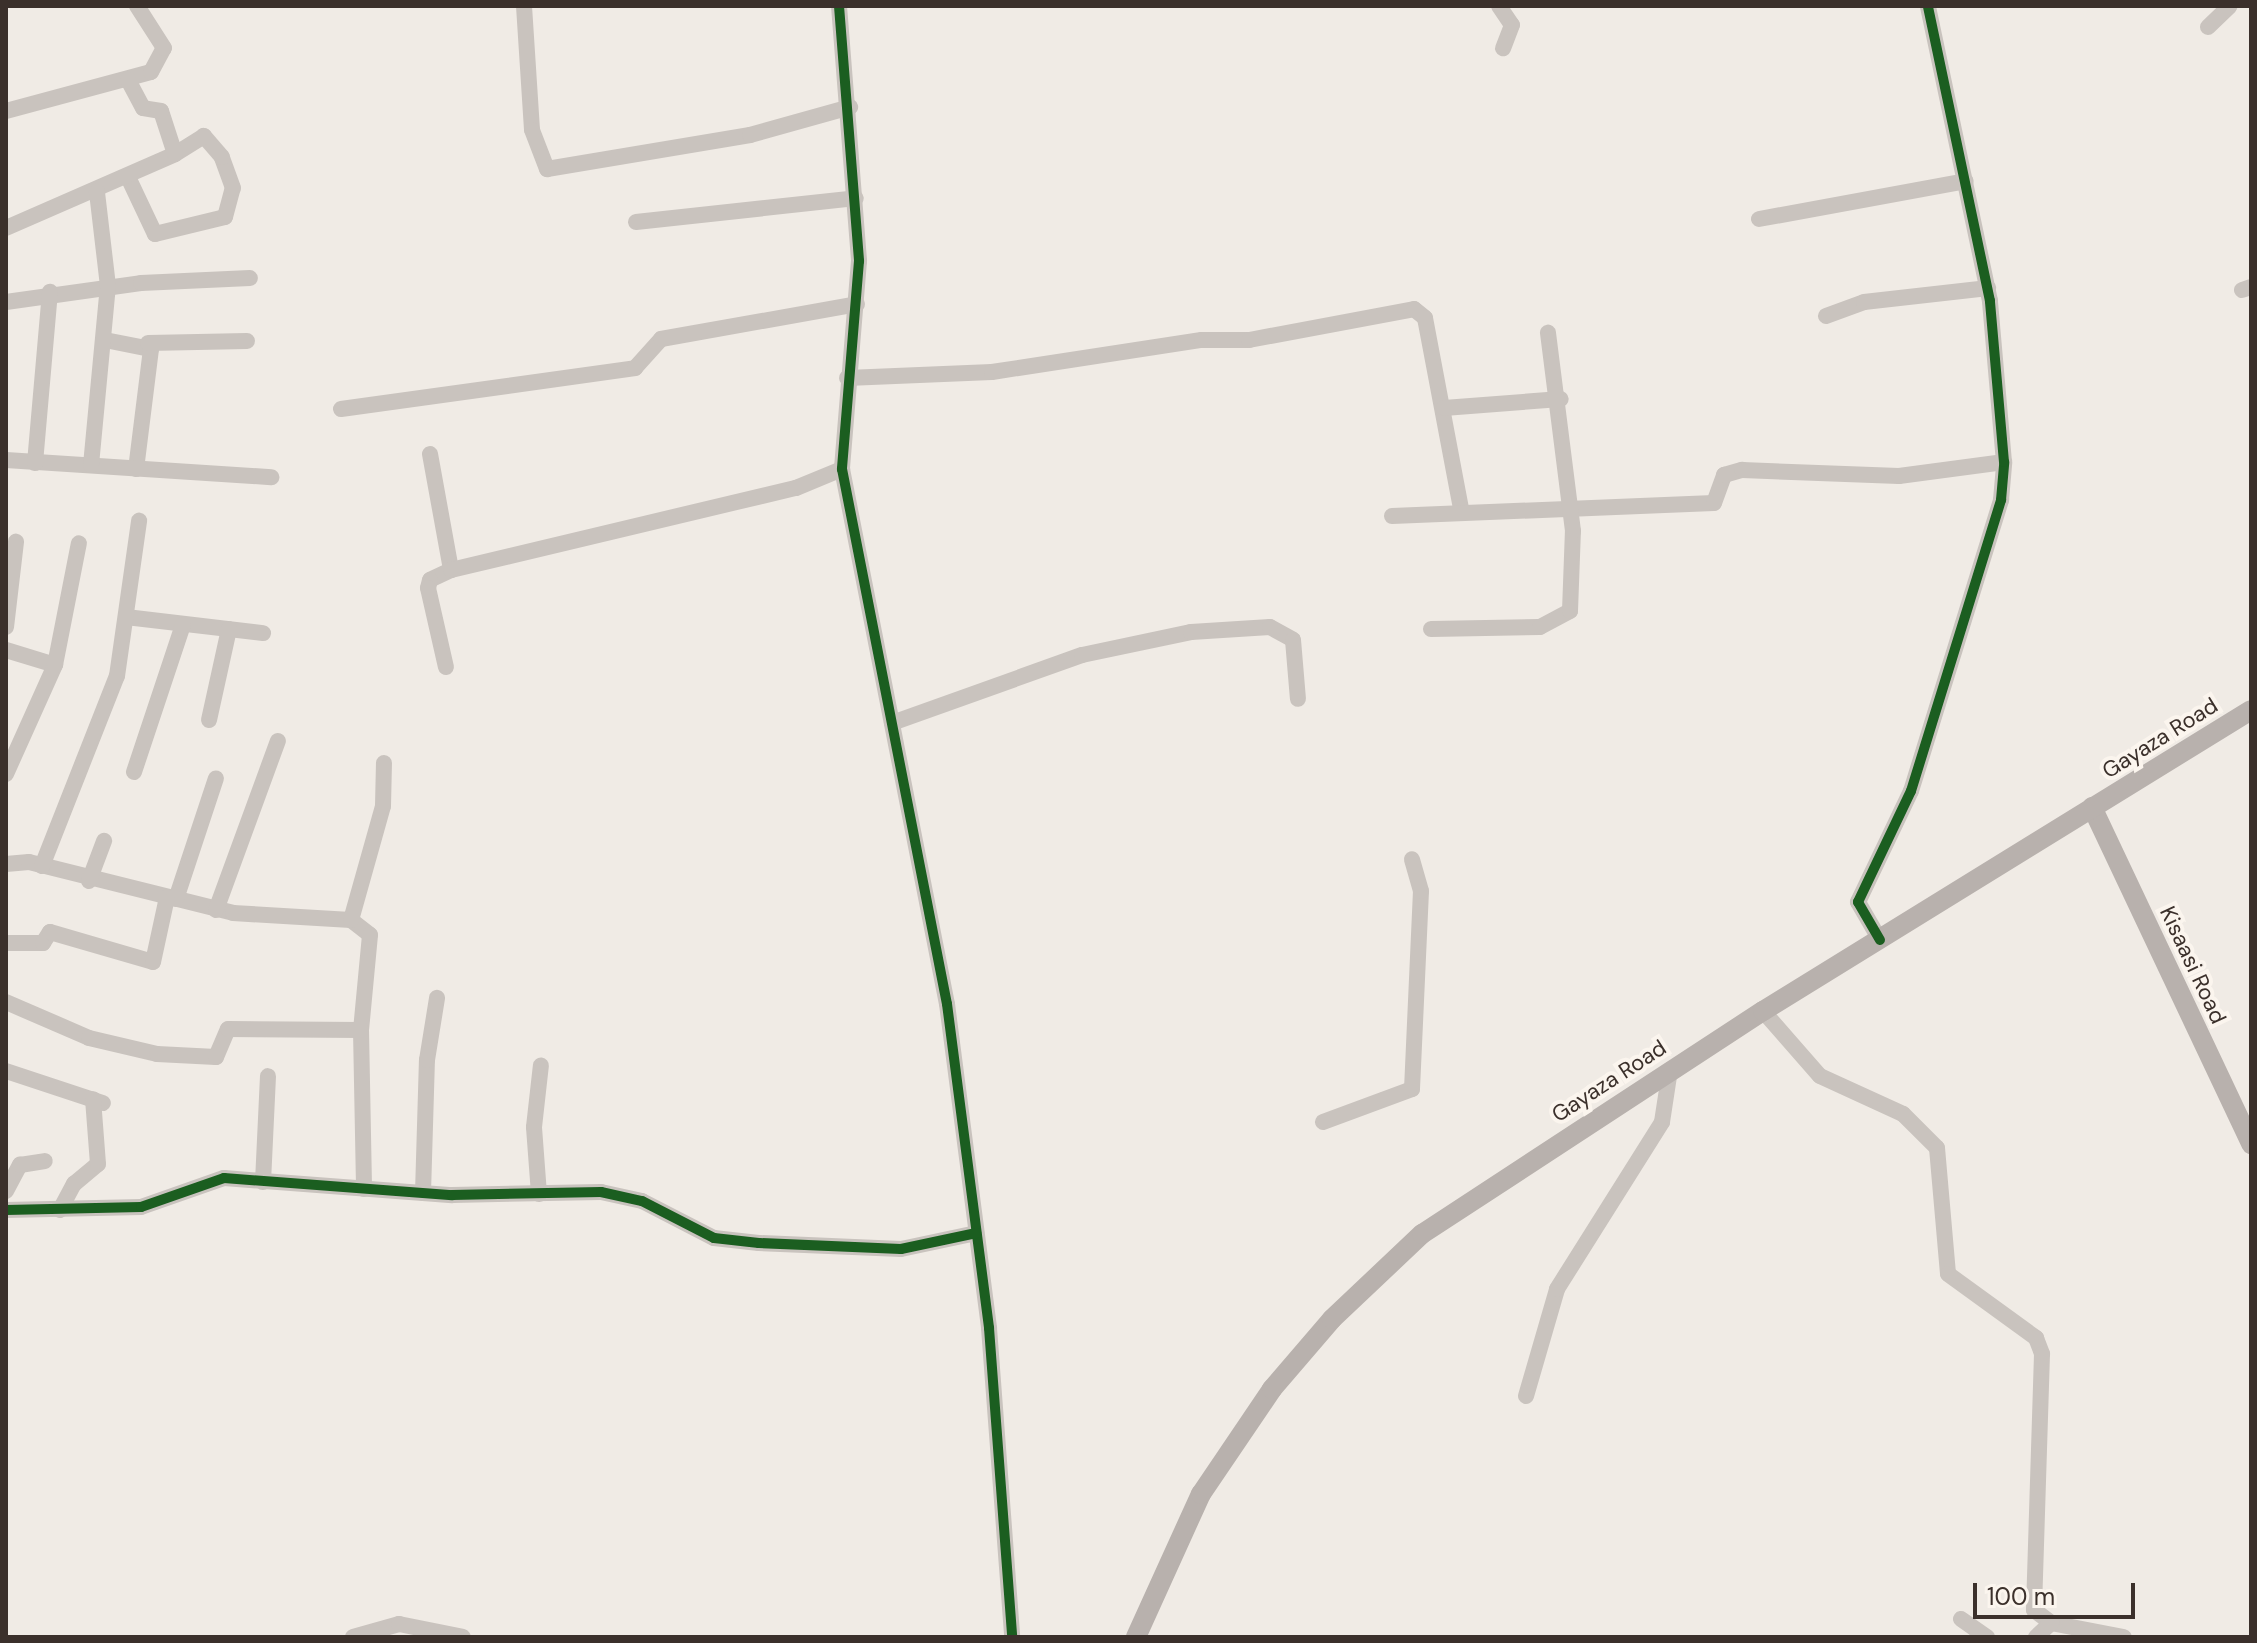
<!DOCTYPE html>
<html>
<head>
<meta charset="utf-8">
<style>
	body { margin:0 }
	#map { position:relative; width:2257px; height:1643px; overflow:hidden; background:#f0ebe5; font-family:"DM Sans",sans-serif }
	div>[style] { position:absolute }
	.minor>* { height:16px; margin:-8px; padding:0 8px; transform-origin:8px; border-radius:8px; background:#c9c3be }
	.major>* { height:20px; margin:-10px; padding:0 10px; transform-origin:10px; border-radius:10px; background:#b8b1ad }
	.cycleway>* { height:10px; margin:-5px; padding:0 5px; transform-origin:5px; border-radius:5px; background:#1b5e20 }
	span { translate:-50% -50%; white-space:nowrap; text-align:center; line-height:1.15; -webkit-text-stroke:8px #fbf5ee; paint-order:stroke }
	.street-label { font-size:22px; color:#3b302b }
	.frame { position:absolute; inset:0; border:8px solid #3b302b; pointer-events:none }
	.scale { position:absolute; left:1973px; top:1583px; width:162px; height:36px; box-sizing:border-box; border:4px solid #3b302b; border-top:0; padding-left:10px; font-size:24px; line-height:28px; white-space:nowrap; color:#3b302b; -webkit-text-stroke:6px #fbf5ee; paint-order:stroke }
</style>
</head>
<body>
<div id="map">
	<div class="minor">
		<div style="left:524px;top:6px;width:124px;rotate:86.3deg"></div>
		<div style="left:532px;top:130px;width:42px;rotate:69deg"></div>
		<div style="left:547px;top:169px;width:206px;rotate:-9.5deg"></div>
		<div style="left:750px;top:135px;width:104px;rotate:-15.6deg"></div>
		<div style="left:839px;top:6px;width:256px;rotate:85.5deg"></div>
		<div style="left:859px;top:261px;width:209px;rotate:94.7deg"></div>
		<div style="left:842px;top:469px;width:545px;rotate:78.9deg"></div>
		<div style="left:947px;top:1004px;width:327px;rotate:82.6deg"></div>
		<div style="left:989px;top:1328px;width:310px;rotate:85.7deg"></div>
		<div style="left:1499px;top:6px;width:23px;rotate:56deg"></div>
		<div style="left:1512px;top:25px;width:25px;rotate:111deg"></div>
		<div style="left:2208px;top:27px;width:30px;rotate:-44deg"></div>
		<div style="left:6px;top:111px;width:150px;rotate:-15.1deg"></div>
		<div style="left:151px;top:72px;width:27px;rotate:-62deg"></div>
		<div style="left:164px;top:48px;width:50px;rotate:-122.7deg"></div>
		<div style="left:128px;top:177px;width:63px;rotate:64.7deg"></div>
		<div style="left:155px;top:234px;width:72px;rotate:-13.7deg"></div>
		<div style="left:225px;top:217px;width:30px;rotate:-75deg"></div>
		<div style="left:233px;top:188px;width:33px;rotate:-110deg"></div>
		<div style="left:222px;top:157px;width:28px;rotate:-131deg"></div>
		<div style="left:204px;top:136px;width:34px;rotate:148deg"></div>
		<div style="left:1759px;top:219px;width:210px;rotate:-10.4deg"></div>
		<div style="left:636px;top:222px;width:221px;rotate:-6.2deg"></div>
		<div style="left:6px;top:228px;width:184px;rotate:-23.6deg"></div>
		<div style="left:175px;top:154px;width:45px;rotate:-108deg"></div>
		<div style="left:161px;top:111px;width:18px;rotate:-171deg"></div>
		<div style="left:143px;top:108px;width:32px;rotate:-118deg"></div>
		<div style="left:2242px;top:290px;width:9px;rotate:-18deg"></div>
		<div style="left:6px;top:302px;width:136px;rotate:-8deg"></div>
		<div style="left:141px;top:283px;width:109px;rotate:-2.6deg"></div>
		<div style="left:1826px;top:316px;width:40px;rotate:-20.2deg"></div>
		<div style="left:1864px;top:302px;width:125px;rotate:-6.4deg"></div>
		<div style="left:105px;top:340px;width:47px;rotate:11.1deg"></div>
		<div style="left:151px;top:349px;width:121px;rotate:97.1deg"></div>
		<div style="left:148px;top:343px;width:99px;rotate:-1.2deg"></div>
		<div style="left:847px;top:378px;width:145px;rotate:-2.4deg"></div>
		<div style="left:992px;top:372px;width:212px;rotate:-8.7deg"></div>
		<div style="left:1202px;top:340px;width:47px"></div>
		<div style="left:1249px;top:340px;width:168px;rotate:-10.6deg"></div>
		<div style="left:1414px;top:309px;width:14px;rotate:39deg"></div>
		<div style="left:1425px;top:318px;width:198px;rotate:79.3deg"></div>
		<div style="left:1444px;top:408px;width:117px;rotate:-4.4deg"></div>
		<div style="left:341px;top:409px;width:297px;rotate:-7.9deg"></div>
		<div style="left:635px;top:368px;width:39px;rotate:-48deg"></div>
		<div style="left:661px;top:339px;width:199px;rotate:-10.1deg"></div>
		<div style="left:430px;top:454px;width:118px;rotate:79.7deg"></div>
		<div style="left:451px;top:570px;width:23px;rotate:155deg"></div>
		<div style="left:430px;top:580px;width:8px;rotate:104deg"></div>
		<div style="left:428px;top:588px;width:81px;rotate:77.2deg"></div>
		<div style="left:6px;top:460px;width:266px;rotate:3.7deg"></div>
		<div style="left:35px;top:463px;width:172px;rotate:-85deg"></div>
		<div style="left:91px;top:465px;width:180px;rotate:-84.6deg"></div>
		<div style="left:108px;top:286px;width:95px;rotate:-96.7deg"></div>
		<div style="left:1392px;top:516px;width:322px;rotate:-2.3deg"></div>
		<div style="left:1714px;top:503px;width:30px;rotate:-70deg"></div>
		<div style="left:1724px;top:475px;width:19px;rotate:-16deg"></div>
		<div style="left:1742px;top:470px;width:157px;rotate:2.2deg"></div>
		<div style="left:1899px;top:476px;width:106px;rotate:-7.6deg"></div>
		<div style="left:451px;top:570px;width:355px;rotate:-13.4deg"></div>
		<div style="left:796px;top:488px;width:50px;rotate:-22.4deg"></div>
		<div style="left:126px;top:617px;width:138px;rotate:6.7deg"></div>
		<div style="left:6px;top:627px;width:86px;rotate:-83.3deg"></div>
		<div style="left:1431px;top:629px;width:109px;rotate:-1.1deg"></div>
		<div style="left:1540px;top:627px;width:34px;rotate:-28deg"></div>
		<div style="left:1570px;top:611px;width:80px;rotate:-87.9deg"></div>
		<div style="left:1573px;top:531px;width:200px;rotate:-97.2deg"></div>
		<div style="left:6px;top:650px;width:51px;rotate:17deg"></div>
		<div style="left:209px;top:720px;width:93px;rotate:-77.6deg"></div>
		<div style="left:892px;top:723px;width:202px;rotate:-19.7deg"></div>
		<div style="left:1082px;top:655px;width:111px;rotate:-11.9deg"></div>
		<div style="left:1191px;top:632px;width:79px;rotate:-3.6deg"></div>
		<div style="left:1270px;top:627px;width:26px;rotate:29deg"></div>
		<div style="left:1293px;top:640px;width:59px;rotate:85.2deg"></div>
		<div style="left:134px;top:772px;width:155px;rotate:-71.6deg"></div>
		<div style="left:6px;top:774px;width:120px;rotate:-65.8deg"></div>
		<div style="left:55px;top:665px;width:124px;rotate:-78.9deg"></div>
		<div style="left:6px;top:864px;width:23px;rotate:-5deg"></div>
		<div style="left:29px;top:862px;width:210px;rotate:14deg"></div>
		<div style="left:233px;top:913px;width:118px;rotate:3.4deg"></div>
		<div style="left:351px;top:920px;width:24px;rotate:38deg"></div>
		<div style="left:370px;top:935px;width:95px;rotate:95.4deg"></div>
		<div style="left:361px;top:1030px;width:159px;rotate:88.9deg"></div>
		<div style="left:42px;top:866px;width:204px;rotate:-68.5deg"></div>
		<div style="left:117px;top:676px;width:157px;rotate:-81.9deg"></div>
		<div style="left:89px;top:881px;width:43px;rotate:-69.4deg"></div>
		<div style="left:176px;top:899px;width:127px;rotate:-71.7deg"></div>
		<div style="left:216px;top:910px;width:180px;rotate:-69.9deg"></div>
		<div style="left:351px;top:920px;width:118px;rotate:-74.3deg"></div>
		<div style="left:383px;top:806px;width:43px;rotate:-88.7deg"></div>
		<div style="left:1880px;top:940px;width:44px;rotate:-120.1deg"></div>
		<div style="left:1858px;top:902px;width:123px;rotate:-64.5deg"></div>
		<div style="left:1911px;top:791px;width:305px;rotate:-72.8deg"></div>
		<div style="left:2001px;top:500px;width:38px;rotate:-85deg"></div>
		<div style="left:2004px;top:462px;width:162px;rotate:-95deg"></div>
		<div style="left:1990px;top:301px;width:301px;rotate:-101.9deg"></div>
		<div style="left:6px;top:943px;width:37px"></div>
		<div style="left:43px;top:943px;width:13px;rotate:-58deg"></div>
		<div style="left:50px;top:932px;width:107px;rotate:16.2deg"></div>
		<div style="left:153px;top:962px;width:66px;rotate:-77.8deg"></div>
		<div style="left:6px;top:1002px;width:90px;rotate:23.4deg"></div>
		<div style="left:89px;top:1038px;width:70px;rotate:13.2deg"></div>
		<div style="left:157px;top:1054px;width:59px;rotate:2.9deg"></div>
		<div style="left:216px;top:1057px;width:30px;rotate:-67deg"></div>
		<div style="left:228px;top:1029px;width:133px;rotate:0.4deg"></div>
		<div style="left:1763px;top:1011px;width:86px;rotate:48.8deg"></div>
		<div style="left:1820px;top:1076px;width:91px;rotate:24.6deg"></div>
		<div style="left:1903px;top:1114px;width:48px;rotate:45deg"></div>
		<div style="left:1937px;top:1148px;width:126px;rotate:85deg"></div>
		<div style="left:1948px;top:1274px;width:109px;rotate:36deg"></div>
		<div style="left:2036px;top:1338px;width:17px;rotate:69deg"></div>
		<div style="left:2042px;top:1354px;width:256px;rotate:91.8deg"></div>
		<div style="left:2034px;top:1610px;width:21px;rotate:37deg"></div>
		<div style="left:2051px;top:1623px;width:74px;rotate:10.9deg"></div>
		<div style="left:6px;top:1071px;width:102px;rotate:18.3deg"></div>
		<div style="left:1323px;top:1122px;width:95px;rotate:-20.3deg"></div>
		<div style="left:1412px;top:1089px;width:198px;rotate:-87.4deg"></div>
		<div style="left:1421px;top:891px;width:33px;rotate:-106deg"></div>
		<div style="left:263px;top:1182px;width:106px;rotate:-87.3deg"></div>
		<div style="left:6px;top:1191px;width:30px;rotate:-62deg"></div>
		<div style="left:20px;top:1165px;width:25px;rotate:-9deg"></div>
		<div style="left:423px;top:1193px;width:133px;rotate:-88.3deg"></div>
		<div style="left:427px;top:1060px;width:63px;rotate:-80.8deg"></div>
		<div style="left:539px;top:1194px;width:67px;rotate:-94.3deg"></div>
		<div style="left:534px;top:1127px;width:62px;rotate:-83.6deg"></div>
		<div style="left:6px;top:1210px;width:135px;rotate:-1.3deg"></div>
		<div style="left:141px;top:1207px;width:88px;rotate:-19.3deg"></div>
		<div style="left:224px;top:1178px;width:229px;rotate:4.3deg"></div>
		<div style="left:452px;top:1195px;width:149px;rotate:-1.2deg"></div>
		<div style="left:601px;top:1192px;width:42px;rotate:12.4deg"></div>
		<div style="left:642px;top:1201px;width:81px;rotate:27.2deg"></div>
		<div style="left:714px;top:1238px;width:45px;rotate:6.3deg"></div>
		<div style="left:759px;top:1243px;width:142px;rotate:2.4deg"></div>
		<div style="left:901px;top:1249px;width:77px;rotate:-12deg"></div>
		<div style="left:60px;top:1210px;width:30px;rotate:-62deg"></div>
		<div style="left:74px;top:1184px;width:31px;rotate:-40deg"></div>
		<div style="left:98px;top:1164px;width:65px;rotate:-94.4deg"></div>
		<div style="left:1526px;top:1396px;width:111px;rotate:-73.8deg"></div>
		<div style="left:1557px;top:1289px;width:197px;rotate:-57.8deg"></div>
		<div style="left:1662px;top:1122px;width:53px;rotate:-81.3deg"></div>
		<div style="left:1961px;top:1619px;width:32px;rotate:35deg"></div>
		<div style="left:353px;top:1637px;width:48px;rotate:-15.8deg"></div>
		<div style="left:399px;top:1624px;width:65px;rotate:11.5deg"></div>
		<div style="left:2036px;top:1637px;width:21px;rotate:-43deg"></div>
	</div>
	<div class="major">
		<div style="left:2092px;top:807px;width:373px;rotate:64.7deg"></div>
		<div style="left:1136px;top:1637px;width:157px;rotate:-65.6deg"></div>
		<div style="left:1201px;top:1494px;width:127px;rotate:-55.9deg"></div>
		<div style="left:1272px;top:1389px;width:92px;rotate:-49.4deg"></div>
		<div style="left:1332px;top:1319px;width:124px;rotate:-43.4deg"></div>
		<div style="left:1422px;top:1234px;width:407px;rotate:-33.2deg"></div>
		<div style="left:1763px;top:1011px;width:573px;rotate:-31.67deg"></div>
	</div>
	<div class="cycleway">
		<div style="left:839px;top:6px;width:256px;rotate:85.5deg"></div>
		<div style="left:859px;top:261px;width:209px;rotate:94.7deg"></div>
		<div style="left:842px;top:469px;width:545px;rotate:78.9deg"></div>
		<div style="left:947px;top:1004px;width:327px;rotate:82.6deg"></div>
		<div style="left:989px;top:1328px;width:310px;rotate:85.7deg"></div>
		<div style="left:1880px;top:940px;width:44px;rotate:-120.1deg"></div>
		<div style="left:1858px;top:902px;width:123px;rotate:-64.5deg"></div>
		<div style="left:1911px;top:791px;width:305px;rotate:-72.8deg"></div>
		<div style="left:2001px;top:500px;width:38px;rotate:-85deg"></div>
		<div style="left:2004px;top:462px;width:162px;rotate:-95deg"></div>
		<div style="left:1990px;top:301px;width:301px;rotate:-101.9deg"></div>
		<div style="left:6px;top:1210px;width:135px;rotate:-1.3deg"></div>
		<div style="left:141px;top:1207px;width:88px;rotate:-19.3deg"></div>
		<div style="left:224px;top:1178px;width:229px;rotate:4.3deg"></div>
		<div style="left:452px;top:1195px;width:149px;rotate:-1.2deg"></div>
		<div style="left:601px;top:1192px;width:42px;rotate:12.4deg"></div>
		<div style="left:642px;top:1201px;width:81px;rotate:27.2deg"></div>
		<div style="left:714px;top:1238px;width:45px;rotate:6.3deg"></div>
		<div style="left:759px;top:1243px;width:142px;rotate:2.4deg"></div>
		<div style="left:901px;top:1249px;width:77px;rotate:-12deg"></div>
	</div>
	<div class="street-label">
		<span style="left:2160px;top:738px;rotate:-32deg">Gayaza Road</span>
		<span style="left:2193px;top:965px;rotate:65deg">Kisaasi Road</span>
		<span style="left:1609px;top:1081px;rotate:-33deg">Gayaza Road</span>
	</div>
	<div class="frame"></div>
	<div class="scale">100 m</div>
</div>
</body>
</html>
